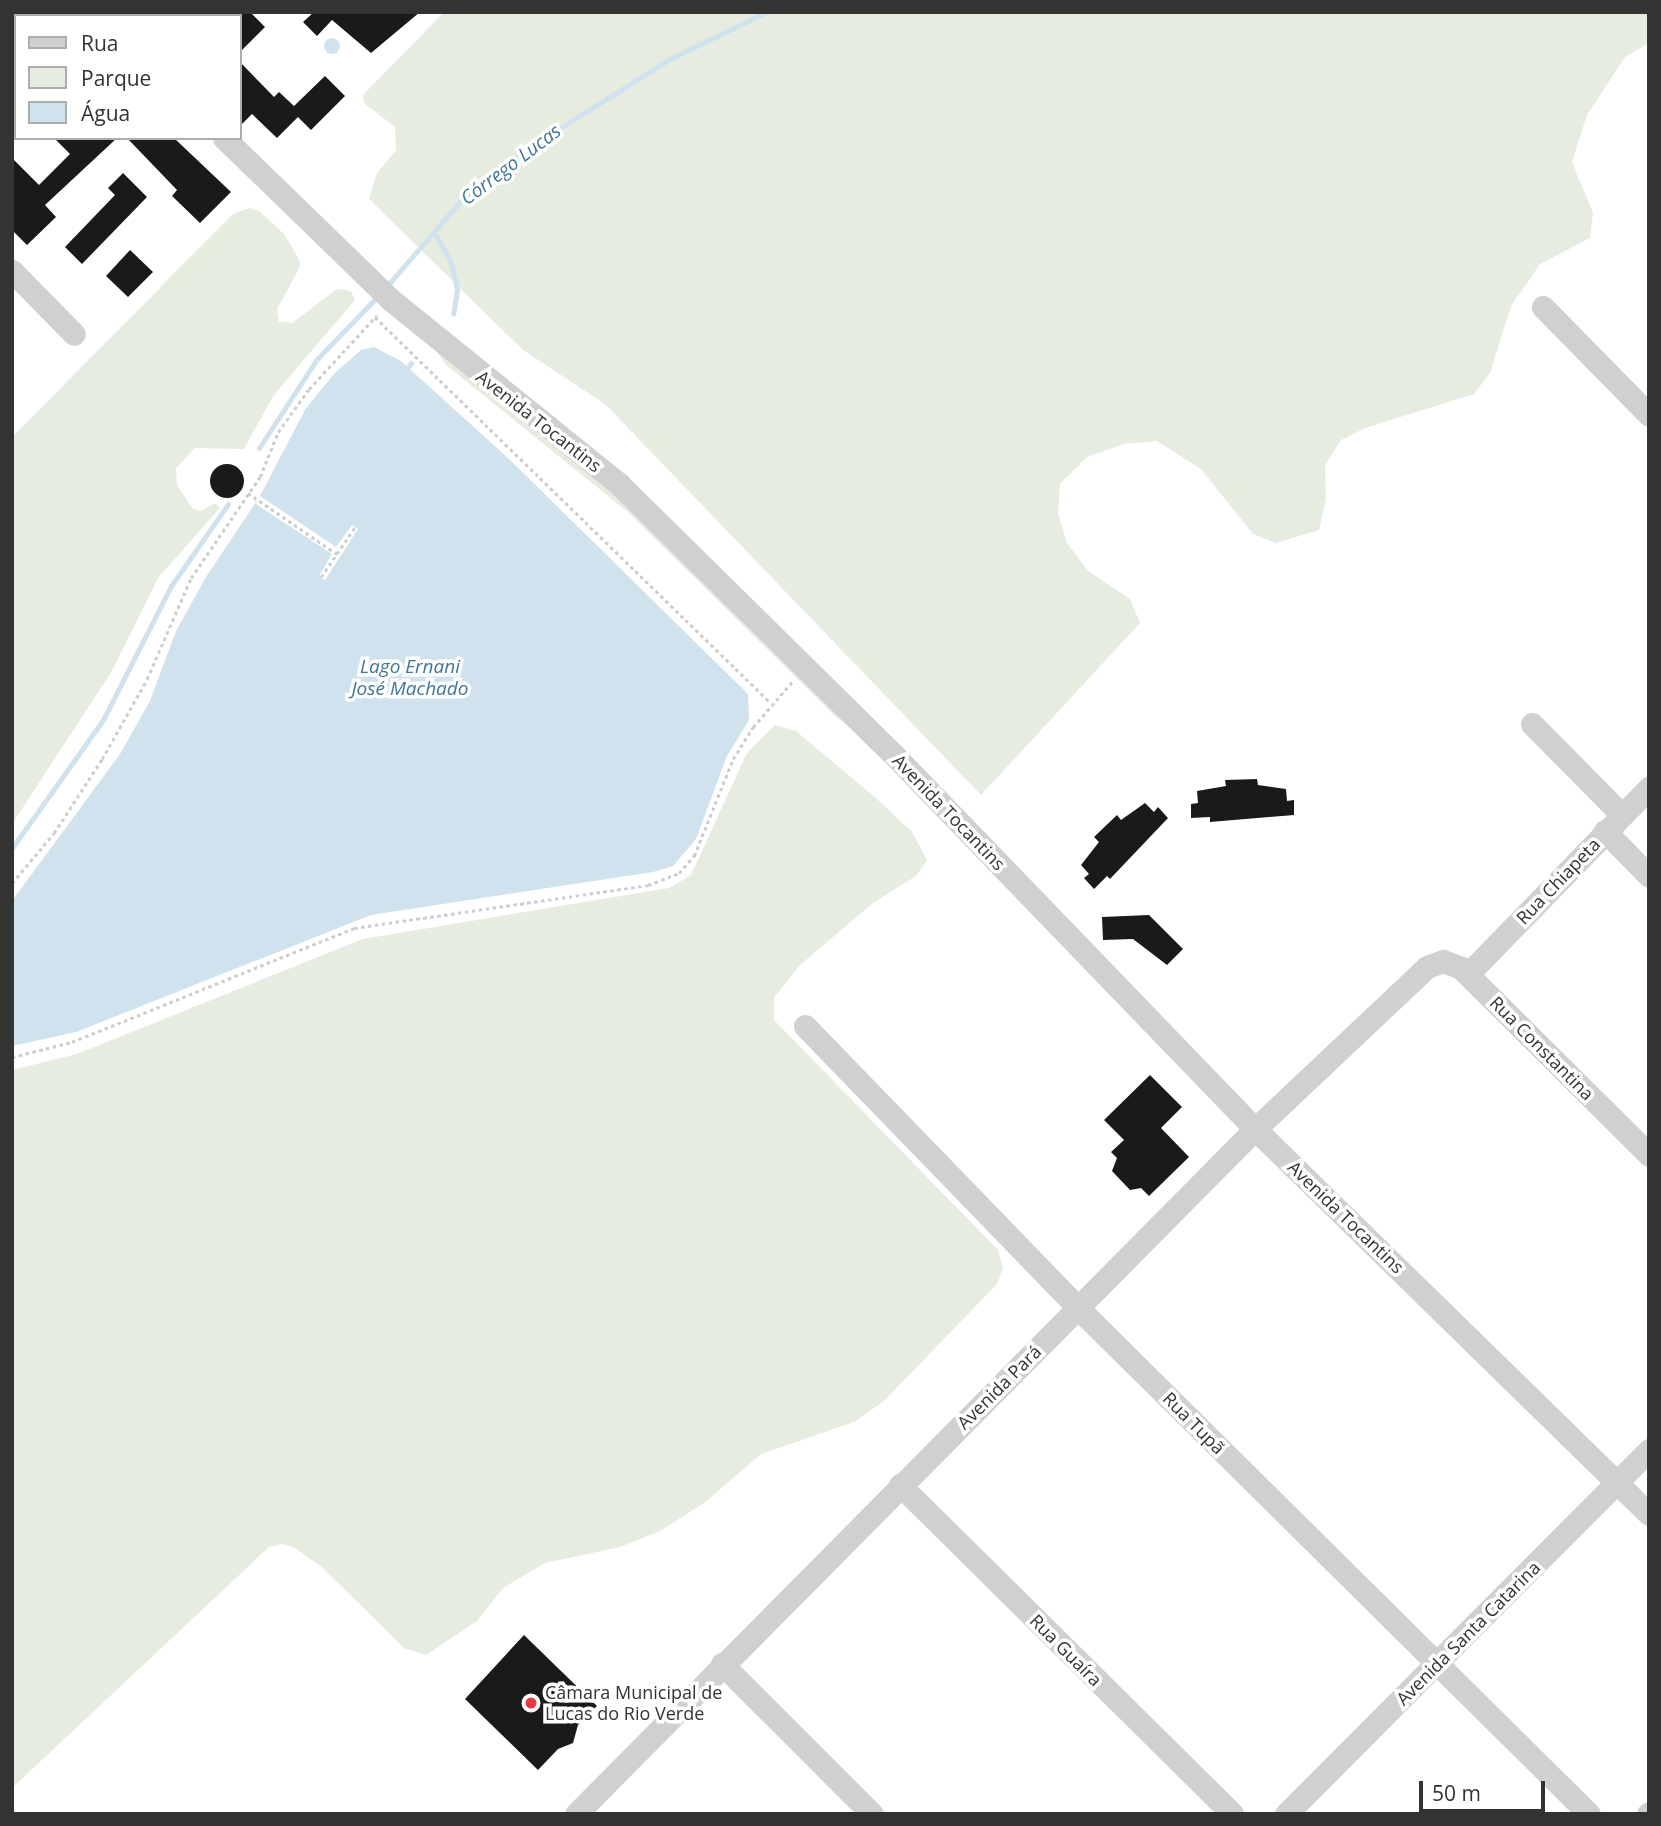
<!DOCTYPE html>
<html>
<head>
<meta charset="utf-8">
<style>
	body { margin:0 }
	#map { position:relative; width:1661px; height:1826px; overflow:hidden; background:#fff; font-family:"Open Sans",sans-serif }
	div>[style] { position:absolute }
	.green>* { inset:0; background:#e6ecdf }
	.water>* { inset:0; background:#cfe2ee }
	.round { border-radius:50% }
	.pier>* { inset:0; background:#fff }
	.stream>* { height:5px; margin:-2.5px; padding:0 2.5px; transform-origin:2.5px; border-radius:2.5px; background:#cfe2ee }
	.building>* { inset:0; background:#1a1a1a }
	.path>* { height:2.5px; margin-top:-1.25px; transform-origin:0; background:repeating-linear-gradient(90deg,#cdcdcd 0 3.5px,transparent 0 7px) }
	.minor>* { height:23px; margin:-11.5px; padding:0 11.5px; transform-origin:11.5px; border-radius:11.5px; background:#d0d0d0 }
	.dots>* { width:19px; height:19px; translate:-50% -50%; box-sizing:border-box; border:4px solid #fff; border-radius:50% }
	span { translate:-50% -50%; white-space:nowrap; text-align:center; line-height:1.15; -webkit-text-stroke:7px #fff; paint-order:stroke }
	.street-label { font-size:18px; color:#333 }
	.poi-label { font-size:18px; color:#333 }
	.left { translate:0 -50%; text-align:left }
	.water-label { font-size:19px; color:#3f7597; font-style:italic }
	.frame { position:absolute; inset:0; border:14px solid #333; pointer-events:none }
	.legend { position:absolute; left:14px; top:14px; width:228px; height:126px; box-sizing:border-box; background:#fff; border:2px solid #adadad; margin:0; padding:9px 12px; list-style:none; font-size:21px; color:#333 }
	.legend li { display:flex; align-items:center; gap:14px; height:35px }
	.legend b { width:35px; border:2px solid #adadad }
	.scale { position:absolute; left:1419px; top:1781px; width:126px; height:32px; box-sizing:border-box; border:4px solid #333; border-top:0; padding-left:9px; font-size:21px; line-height:24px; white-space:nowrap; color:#333; -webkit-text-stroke:5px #fff; paint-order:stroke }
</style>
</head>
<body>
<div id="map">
	<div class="green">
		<div style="clip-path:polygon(444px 12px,1649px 12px,1649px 43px,1625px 57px,1587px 115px,1572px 162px,1593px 213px,1590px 238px,1540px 264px,1511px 306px,1490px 373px,1474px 394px,1365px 428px,1341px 440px,1325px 465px,1326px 499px,1319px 530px,1276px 543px,1253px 534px,1201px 469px,1157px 441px,1124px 444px,1087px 457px,1060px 484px,1058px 514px,1067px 543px,1088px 571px,1130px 599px,1140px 623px,981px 795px,605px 404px,523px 350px,369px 199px,377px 173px,396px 150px,395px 127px,364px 103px,363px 95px)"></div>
		<div style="clip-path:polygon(249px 208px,259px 211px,284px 234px,299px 259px,300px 267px,277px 309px,279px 322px,292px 323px,337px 289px,351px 291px,355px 300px,273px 396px,244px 449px,195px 448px,176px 468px,177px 485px,193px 509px,201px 511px,215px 503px,220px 508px,158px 578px,112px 671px,12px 824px,12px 437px,233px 214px)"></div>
		<div style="clip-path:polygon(434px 348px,632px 509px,856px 731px,836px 717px,629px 513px,446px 365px)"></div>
		<div style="clip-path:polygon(775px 725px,796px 731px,877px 799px,912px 832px,927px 860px,916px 876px,873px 903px,800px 965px,774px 998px,774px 1020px,998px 1250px,1003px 1268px,997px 1284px,884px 1401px,854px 1422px,761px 1454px,704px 1503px,660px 1531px,620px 1547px,545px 1563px,503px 1588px,477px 1621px,426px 1655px,404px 1648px,323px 1568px,295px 1548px,283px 1544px,269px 1547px,12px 1788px,12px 1070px,77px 1054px,363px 939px,669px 888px,691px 875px,747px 753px)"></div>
	</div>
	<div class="water">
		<div class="round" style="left:324px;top:38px;width:16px;height:16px"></div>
		<div style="clip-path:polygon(374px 347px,401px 361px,508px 458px,748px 694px,749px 720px,727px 756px,696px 839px,673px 866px,653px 872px,371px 915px,76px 1032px,12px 1046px,12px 901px,120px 754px,150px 701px,176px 631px,206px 577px,260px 496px,306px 408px,335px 373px,361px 350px)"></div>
	</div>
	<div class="pier">
		<div style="clip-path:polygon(260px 496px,336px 547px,352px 525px,358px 529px,325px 580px,319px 576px,332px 554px,256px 504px)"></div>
	</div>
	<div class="stream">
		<div style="left:435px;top:234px;width:33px;rotate:61deg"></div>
		<div style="left:451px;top:263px;width:28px;rotate:77deg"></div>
		<div style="left:457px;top:290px;width:24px;rotate:99deg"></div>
		<div style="left:386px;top:287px;width:119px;rotate:-49.1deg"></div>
		<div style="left:464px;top:197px;width:76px;rotate:-37.5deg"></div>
		<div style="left:524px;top:151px;width:170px;rotate:-32.3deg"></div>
		<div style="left:668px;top:60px;width:109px;rotate:-26.1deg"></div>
		<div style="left:408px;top:367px;width:5px;rotate:-53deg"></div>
		<div style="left:259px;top:448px;width:106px;rotate:-56.9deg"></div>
		<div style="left:317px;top:359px;width:89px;rotate:-45.9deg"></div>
		<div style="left:12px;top:848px;width:157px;rotate:-54.6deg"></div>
		<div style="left:103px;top:720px;width:150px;rotate:-63.1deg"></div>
		<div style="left:171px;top:586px;width:100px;rotate:-55.2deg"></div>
	</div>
	<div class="building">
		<div style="clip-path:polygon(240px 12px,250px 12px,265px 27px,240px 52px)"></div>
		<div style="clip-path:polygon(314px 12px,420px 12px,371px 53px,332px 20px,317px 36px,303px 22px)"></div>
		<div style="clip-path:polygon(240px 62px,274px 97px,279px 92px,294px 106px,325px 76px,345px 96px,311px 130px,298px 117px,277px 138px,252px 114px,240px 126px)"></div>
		<div style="clip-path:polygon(54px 138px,117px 138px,45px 205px,56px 217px,27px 245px,12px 230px,12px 158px,39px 185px,70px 154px)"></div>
		<div style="clip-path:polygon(127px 138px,174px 138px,231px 192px,200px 223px,172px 196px,177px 190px)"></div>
		<div style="clip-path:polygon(123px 173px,147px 197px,82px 264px,65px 247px,115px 195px,108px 188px)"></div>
		<div style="clip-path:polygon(130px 250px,153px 272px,128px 297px,106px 276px)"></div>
		<div class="round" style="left:210px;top:464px;width:34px;height:34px"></div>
		<div style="clip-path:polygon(1257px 779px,1258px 785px,1286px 789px,1287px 801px,1294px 800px,1294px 815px,1210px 822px,1210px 817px,1191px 818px,1191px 804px,1198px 803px,1197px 791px,1226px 786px,1225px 780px)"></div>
		<div style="clip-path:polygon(1145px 803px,1154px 812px,1158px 807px,1168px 818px,1110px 879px,1107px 876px,1094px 889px,1084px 878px,1089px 874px,1081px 865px,1099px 842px,1094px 837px,1117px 815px,1121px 820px)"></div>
		<div style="clip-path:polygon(1149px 915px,1183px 949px,1167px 965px,1133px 939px,1103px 940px,1102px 917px)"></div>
		<div style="clip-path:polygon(1150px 1075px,1182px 1107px,1161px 1128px,1189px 1157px,1149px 1196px,1141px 1188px,1130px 1190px,1112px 1171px,1117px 1158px,1111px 1152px,1124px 1140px,1104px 1120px)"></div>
		<div style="clip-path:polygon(524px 1635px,597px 1706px,578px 1725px,573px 1743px,558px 1749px,538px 1770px,465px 1699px)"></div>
	</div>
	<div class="path">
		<div style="left:375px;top:317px;width:553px;rotate:44.27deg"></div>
		<div style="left:248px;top:493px;width:108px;rotate:34.4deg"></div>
		<div style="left:321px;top:577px;width:60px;rotate:-55.8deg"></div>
		<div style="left:12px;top:883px;width:65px;rotate:-50deg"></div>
		<div style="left:54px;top:833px;width:88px;rotate:-57deg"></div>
		<div style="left:102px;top:759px;width:92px;rotate:-60.6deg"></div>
		<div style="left:147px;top:679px;width:110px;rotate:-66.5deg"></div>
		<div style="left:191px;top:578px;width:122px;rotate:-55.7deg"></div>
		<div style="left:260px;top:477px;width:48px;rotate:-68.2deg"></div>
		<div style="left:278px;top:432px;width:53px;rotate:-54.2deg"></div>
		<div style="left:309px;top:389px;width:100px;rotate:-47.4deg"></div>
		<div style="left:12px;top:1057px;width:62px;rotate:-14deg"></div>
		<div style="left:72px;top:1042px;width:304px;rotate:-22deg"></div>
		<div style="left:354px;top:928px;width:297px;rotate:-8.3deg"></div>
		<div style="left:648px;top:885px;width:33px;rotate:-21deg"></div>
		<div style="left:679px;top:873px;width:23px;rotate:-49deg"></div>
		<div style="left:694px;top:856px;width:105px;rotate:-68.1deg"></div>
		<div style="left:733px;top:759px;width:38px;rotate:-58deg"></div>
		<div style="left:753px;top:727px;width:60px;rotate:-49.1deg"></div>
	</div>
	<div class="minor">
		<div style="left:95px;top:12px;width:6px;rotate:45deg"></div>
		<div style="left:224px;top:138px;width:233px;rotate:44.1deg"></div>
		<div style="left:391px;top:300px;width:293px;rotate:38.9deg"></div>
		<div style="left:619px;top:484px;width:386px;rotate:44.6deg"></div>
		<div style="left:894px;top:755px;width:520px;rotate:46.01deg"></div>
		<div style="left:1255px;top:1129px;width:551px;rotate:44.34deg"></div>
		<div style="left:12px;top:271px;width:88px;rotate:45.5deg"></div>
		<div style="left:1543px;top:307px;width:151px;rotate:45.5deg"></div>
		<div style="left:1532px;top:724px;width:128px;rotate:45.3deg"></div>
		<div style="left:1605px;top:831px;width:63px;rotate:45.6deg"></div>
		<div style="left:1468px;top:974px;width:260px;rotate:-45.8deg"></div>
		<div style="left:805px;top:1026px;width:392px;rotate:45.9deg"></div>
		<div style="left:1078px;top:1308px;width:719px;rotate:44.72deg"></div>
		<div style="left:900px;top:1485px;width:467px;rotate:44.7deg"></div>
		<div style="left:722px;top:1664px;width:212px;rotate:45deg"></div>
		<div style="left:576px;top:1814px;width:965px;rotate:-45.25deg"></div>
		<div style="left:1255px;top:1129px;width:236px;rotate:-43.3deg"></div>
		<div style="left:1427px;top:967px;width:17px;rotate:-21deg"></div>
		<div style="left:1443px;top:961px;width:19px;rotate:21deg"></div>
		<div style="left:1461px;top:968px;width:265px;rotate:44.8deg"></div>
		<div style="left:1286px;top:1814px;width:514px;rotate:-45.08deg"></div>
		<div style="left:1648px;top:1814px;width:1px;rotate:-45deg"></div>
	</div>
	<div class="dots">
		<div style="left:531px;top:1703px;background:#e63946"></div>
	</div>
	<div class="street-label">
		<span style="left:539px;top:421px;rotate:38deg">Avenida Tocantins</span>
		<span style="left:949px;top:812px;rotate:46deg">Avenida Tocantins</span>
		<span style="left:1558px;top:881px;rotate:-46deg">Rua Chiapeta</span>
		<span style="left:1542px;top:1048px;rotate:45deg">Rua Constantina</span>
		<span style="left:1346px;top:1217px;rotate:44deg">Avenida Tocantins</span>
		<span style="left:999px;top:1387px;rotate:-45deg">Avenida Pará</span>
		<span style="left:1194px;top:1423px;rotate:45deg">Rua Tupã</span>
		<span style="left:1468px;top:1633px;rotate:-45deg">Avenida Santa Catarina</span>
		<span style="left:1066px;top:1650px;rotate:45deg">Rua Guaíra</span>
	</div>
	<div class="poi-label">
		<span class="left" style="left:545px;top:1703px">Câmara Municipal de<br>Lucas do Rio Verde</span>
	</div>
	<div class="water-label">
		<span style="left:511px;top:165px;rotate:-37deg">Córrego Lucas</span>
		<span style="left:410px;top:678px">Lago Ernani<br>José Machado</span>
	</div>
	<div class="frame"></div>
	<ul class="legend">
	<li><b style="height:9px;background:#d0d0d0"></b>Rua</li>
	<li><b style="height:19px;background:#e6ecdf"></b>Parque</li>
	<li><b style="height:19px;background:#cfe2ee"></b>Água</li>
	</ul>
	<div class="scale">50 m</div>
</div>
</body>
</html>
